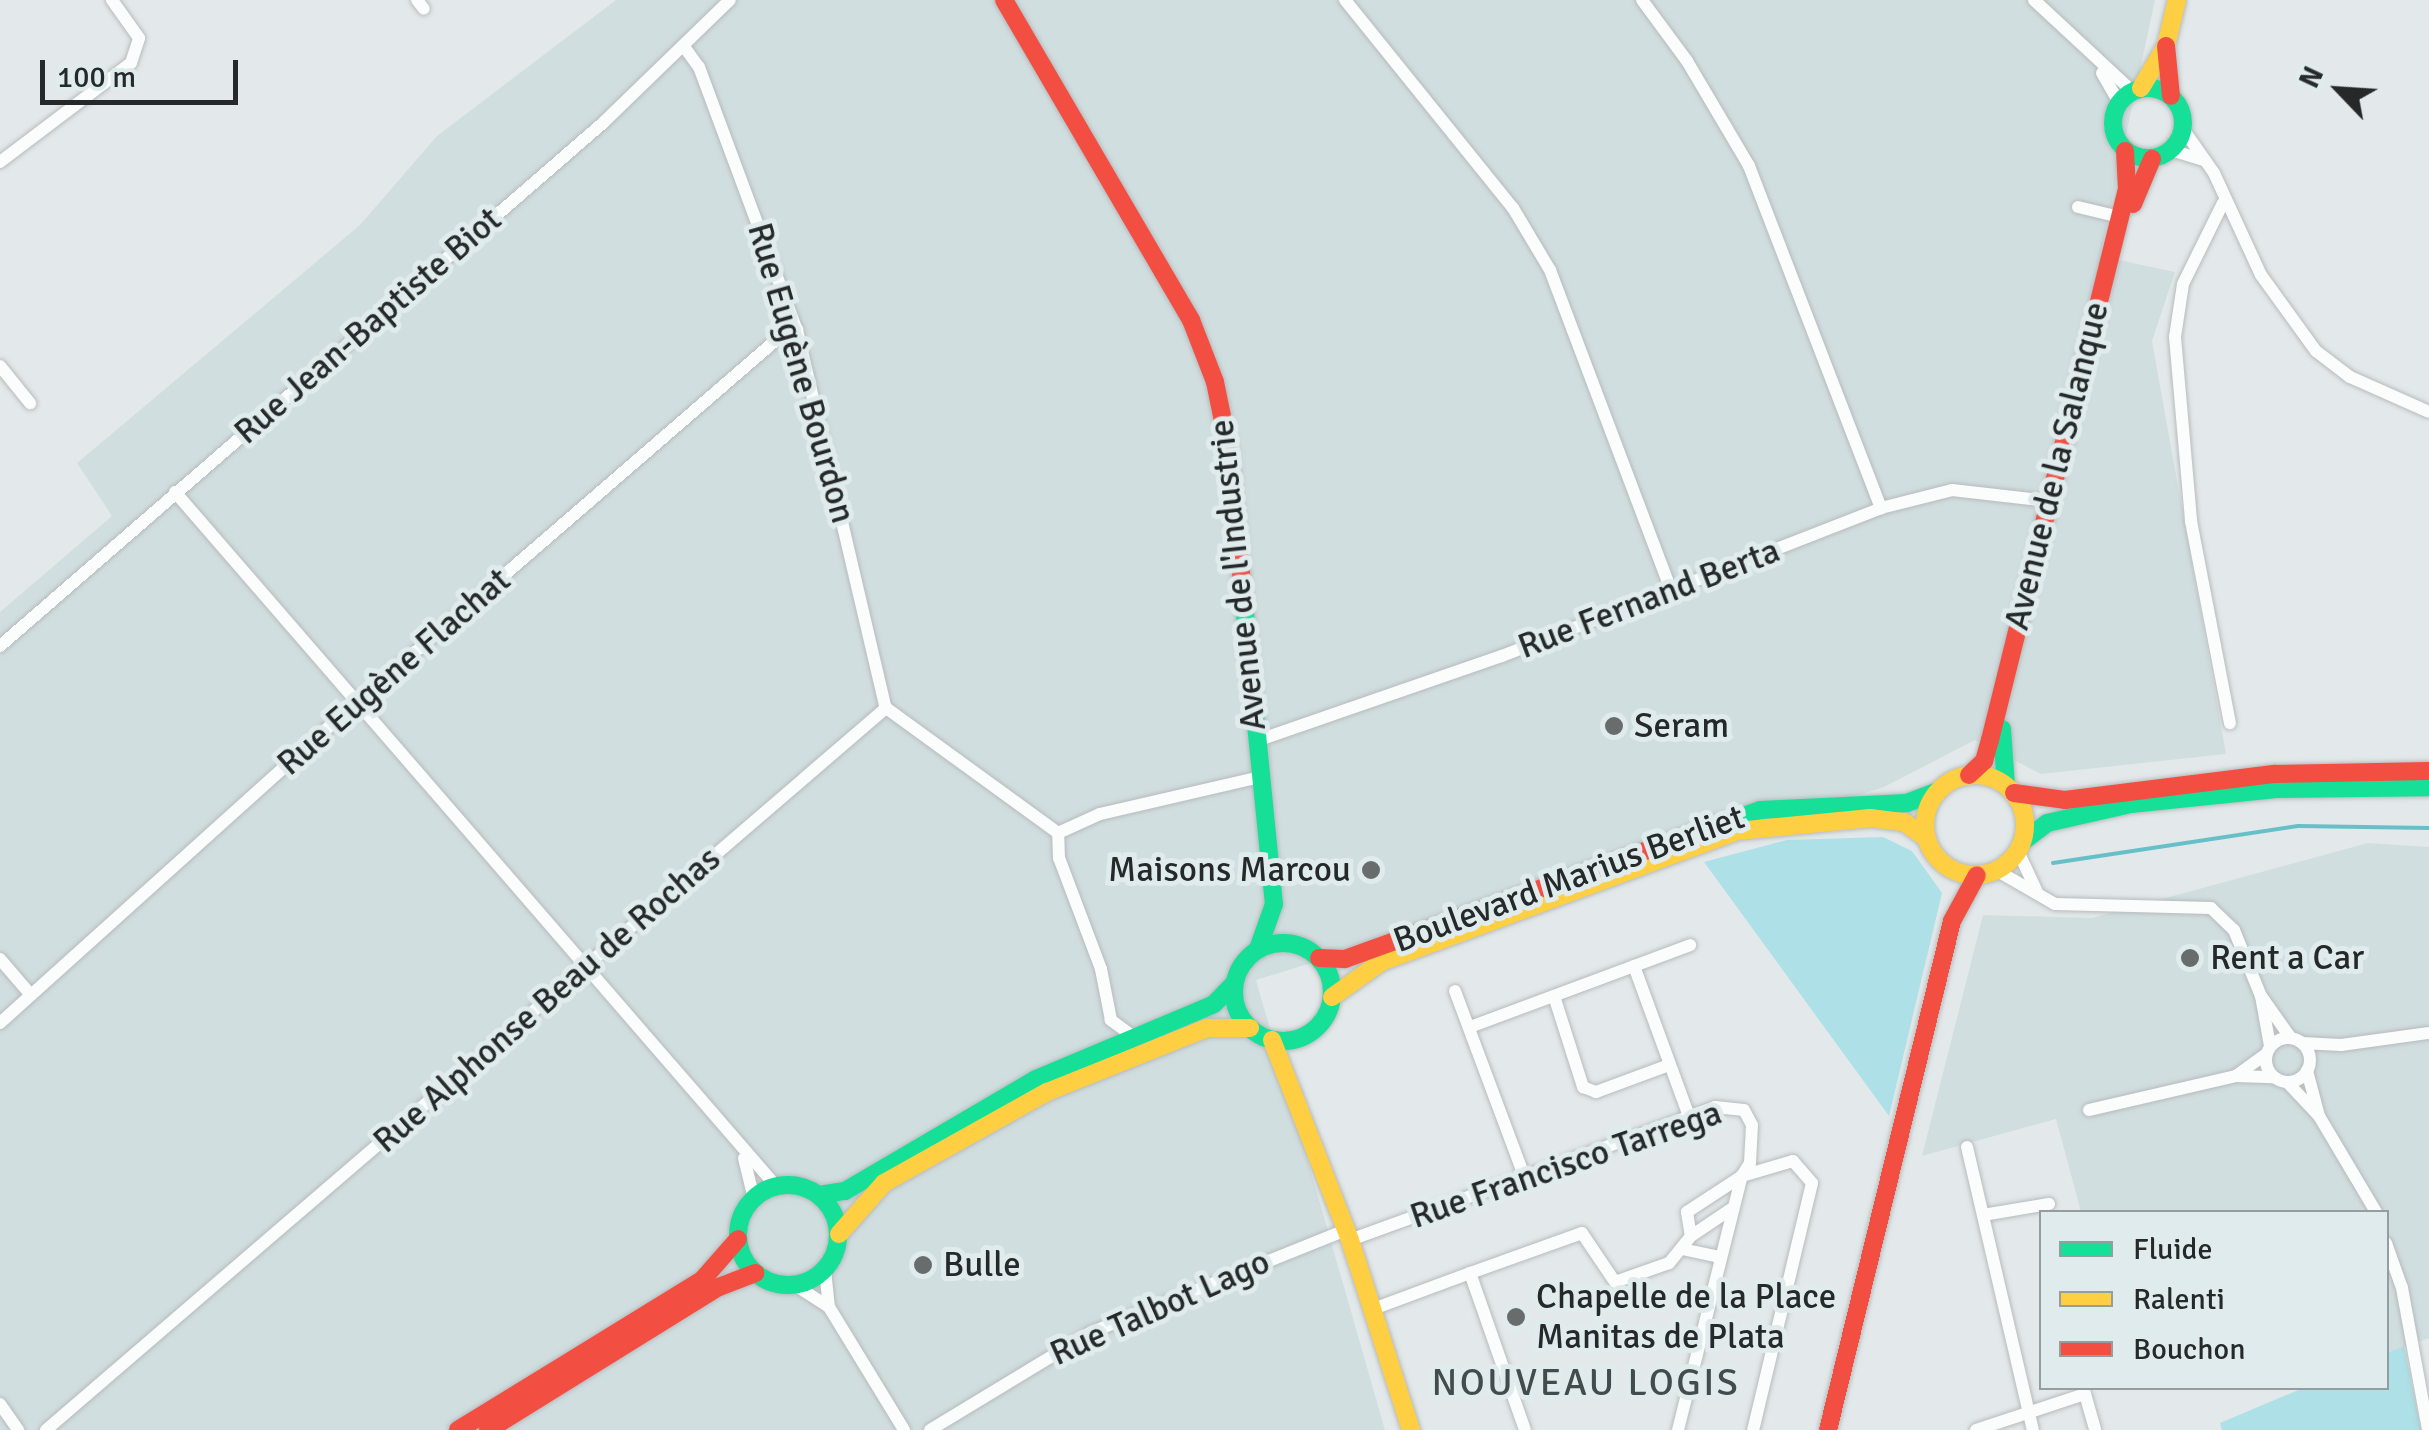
<!DOCTYPE html>
<html>
<head>
<meta charset="utf-8">
<style>
	body { margin:0 }
	#map { position:relative; width:2429px; height:1430px; overflow:hidden; background:#e3e9ea; font-family:Signika,sans-serif }
	div>[style] { position:absolute }
	.built>* { inset:0; background:#d1dee0 }
	.green>* { inset:0; background:#ade1e7 }
	.stream>* { height:4px; margin:-2px; padding:0 2px; transform-origin:2px; border-radius:2px; background:#67c0c8 }
	.roads { filter:drop-shadow(0 0 2px #b7bbbc) drop-shadow(0 0 2px #b7bbbc) }
	.street>* { height:12px; margin:-6px; padding:0 6px; transform-origin:6px; border-radius:6px; background:#fbfcfc }
	.street>.ring { margin:-6px; padding:0; box-sizing:content-box; background:none; border:12px solid #fbfcfc; border-radius:50% }
	.fast>* { height:18px; margin:-9px; padding:0 9px; transform-origin:9px; border-radius:9px; background:#16e098 }
	.fast>.ring { margin:-9px; padding:0; box-sizing:content-box; background:none; border:18px solid #16e098; border-radius:50% }
	.slow>* { height:18px; margin:-9px; padding:0 9px; transform-origin:9px; border-radius:9px; background:#ffcf43 }
	.slow>.ring { margin:-9px; padding:0; box-sizing:content-box; background:none; border:18px solid #ffcf43; border-radius:50% }
	.jam>* { height:18px; margin:-9px; padding:0 9px; transform-origin:9px; border-radius:9px; background:#f24e42 }
	.dots>* { width:28px; height:28px; translate:-50% -50%; box-sizing:border-box; border:5px solid #e0ebed; border-radius:50% }
	span { translate:-50% -50%; white-space:nowrap; text-align:center; line-height:1.15; -webkit-text-stroke:10px #e0ebed; paint-order:stroke }
	.street-label { font-size:35px; color:#25292a }
	.poi-label { font-size:35px; color:#25292a }
	.left { translate:0 -50%; text-align:left }
	.right { translate:-100% -50%; text-align:right }
	.neighbourhood-label { font-size:38px; color:#434c4d; letter-spacing:2.5px }
	.legend { position:absolute; left:2039px; top:1210px; width:350px; height:180px; box-sizing:border-box; background:#e0ebed; border:2px solid #959d9f; margin:0; padding:12px 18px; list-style:none; font-size:30px; color:#25292a }
	.legend li { display:flex; align-items:center; gap:20px; height:50px }
	.legend b { width:50px; border:2px solid #959d9f }
	.north { position:absolute; left:2289px; top:40px; width:100px; height:100px; -webkit-text-stroke:8px #e0ebed; paint-order:stroke; rotate:295deg; font-size:28px; font-weight:700; line-height:40px; text-align:center; color:#25292a }
	.north::after { content:''; display:block; margin:auto; width:35px; height:45px; background:#25292a; clip-path:polygon(50% 0,100% 100%,50% 72%,0 100%) }
	.scale { position:absolute; left:40px; top:60px; width:198px; height:45px; box-sizing:border-box; border:5px solid #25292a; border-top:0; padding-left:12px; font-size:30px; line-height:35px; white-space:nowrap; color:#25292a; -webkit-text-stroke:8px #e0ebed; paint-order:stroke }
</style>
</head>
<body>
<div id="map">
	<div class="built">
		<div style="clip-path:polygon(616px 0,2155px 0,2100px 256px,2175px 272px,2152px 341px,2226px 754px,2041px 774px,1975px 740px,1884px 787px,1256px 980px,1385px 1430px,0 1430px,0 612px,112px 516px,77px 463px,360px 225px,437px 136px)"></div>
		<div style="clip-path:polygon(2368px 843px,2429px 847px,2429px 1338px,2387px 1353px,2386px 1212px,2081px 1212px,2056px 1119px,1922px 1156px,1983px 915px,2092px 918px)"></div>
	</div>
	<div class="green">
		<div style="clip-path:polygon(1883px 837px,1912px 851px,1942px 893px,1889px 1116px,1704px 862px,1787px 840px)"></div>
		<div style="clip-path:polygon(2404px 1346px,2421px 1430px,2222px 1430px,2220px 1423px,2303px 1388px,2386px 1388px,2387px 1353px)"></div>
	</div>
	<div class="stream">
		<div style="left:2053px;top:863px;width:248px;rotate:-8.6deg"></div>
		<div style="left:2298px;top:826px;width:131px;rotate:0.9deg"></div>
	</div>
	<div class="roads">
		<div class="street">
			<div style="left:417px;top:0;width:11px;rotate:52deg"></div>
			<div style="left:1345px;top:0;width:267px;rotate:51.1deg"></div>
			<div style="left:1513px;top:208px;width:72px;rotate:59.2deg"></div>
			<div style="left:1550px;top:270px;width:343px;rotate:69.3deg"></div>
			<div style="left:1642px;top:0;width:76px;rotate:53.6deg"></div>
			<div style="left:1687px;top:61px;width:122px;rotate:59.4deg"></div>
			<div style="left:1749px;top:166px;width:367px;rotate:68.9deg"></div>
			<div style="left:2034px;top:0;width:134px;rotate:42.9deg"></div>
			<div style="left:685px;top:48px;width:24px;rotate:54deg"></div>
			<div style="left:699px;top:67px;width:281px;rotate:69.6deg"></div>
			<div style="left:797px;top:330px;width:388px;rotate:76.8deg"></div>
			<div style="left:2102px;top:73px;width:34px;rotate:60deg"></div>
			<div style="left:2183px;top:129px;width:54px;rotate:54.8deg"></div>
			<div style="left:2214px;top:173px;width:112px;rotate:65.3deg"></div>
			<div style="left:2261px;top:275px;width:94px;rotate:54.1deg"></div>
			<div style="left:2316px;top:351px;width:43px;rotate:37.4deg"></div>
			<div style="left:2350px;top:377px;width:86px;rotate:23.9deg"></div>
			<div style="left:2171px;top:150px;width:34px;rotate:17deg"></div>
			<div style="left:0;top:162px;width:164px;rotate:-37.1deg"></div>
			<div style="left:131px;top:63px;width:26px;rotate:-72deg"></div>
			<div style="left:139px;top:38px;width:47px;rotate:-125.4deg"></div>
			<div style="left:2223px;top:203px;width:90px;rotate:116.3deg"></div>
			<div style="left:2183px;top:284px;width:54px;rotate:98.6deg"></div>
			<div style="left:2175px;top:337px;width:185px;rotate:85deg"></div>
			<div style="left:2191px;top:521px;width:206px;rotate:79.1deg"></div>
			<div style="left:2078px;top:207px;width:43px;rotate:13.4deg"></div>
			<div style="left:0;top:366px;width:48px;rotate:51deg"></div>
			<div style="left:175px;top:492px;width:918px;rotate:49.11deg"></div>
			<div style="left:0;top:646px;width:800px;rotate:-40.94deg"></div>
			<div style="left:604px;top:122px;width:175px;rotate:-44.1deg"></div>
			<div style="left:1256px;top:741px;width:260px;rotate:-19.1deg"></div>
			<div style="left:1502px;top:656px;width:407px;rotate:-21.3deg"></div>
			<div style="left:1881px;top:508px;width:73px;rotate:-14.2deg"></div>
			<div style="left:1952px;top:490px;width:97px;rotate:6.5deg"></div>
			<div style="left:2018px;top:851px;width:45px;rotate:65.1deg"></div>
			<div style="left:1996px;top:870px;width:68px;rotate:30deg"></div>
			<div style="left:2055px;top:904px;width:156px;rotate:1.5deg"></div>
			<div style="left:2211px;top:908px;width:32px;rotate:44deg"></div>
			<div style="left:2234px;top:930px;width:71px;rotate:67.8deg"></div>
			<div style="left:0;top:959px;width:46px;rotate:49.4deg"></div>
			<div style="left:1634px;top:966px;width:160px;rotate:69.9deg"></div>
			<div style="left:1455px;top:991px;width:197px;rotate:69.5deg"></div>
			<div style="left:1554px;top:996px;width:96px;rotate:72.3deg"></div>
			<div style="left:1583px;top:1087px;width:14px;rotate:21deg"></div>
			<div style="left:1596px;top:1092px;width:78px;rotate:-20.3deg"></div>
			<div style="left:0;top:1023px;width:457px;rotate:-42deg"></div>
			<div style="left:340px;top:717px;width:575px;rotate:-40.84deg"></div>
			<div style="left:775px;top:341px;width:25px;rotate:-27deg"></div>
			<div style="left:1470px;top:1027px;width:235px;rotate:-20.4deg"></div>
			<div style="left:1134px;top:1037px;width:29px;rotate:-144deg"></div>
			<div style="left:1111px;top:1020px;width:52px;rotate:-101.1deg"></div>
			<div style="left:1101px;top:969px;width:119px;rotate:-110.7deg"></div>
			<div style="left:1059px;top:858px;width:25px;rotate:-92deg"></div>
			<div style="left:1058px;top:833px;width:46px;rotate:-24.3deg"></div>
			<div style="left:1100px;top:814px;width:164px;rotate:-13deg"></div>
			<div class="ring" style="left:2266px;top:1038px;width:32px;height:32px"></div>
			<div style="left:2302px;top:1043px;width:39px;rotate:3deg"></div>
			<div style="left:2341px;top:1045px;width:89px;rotate:-7.8deg"></div>
			<div style="left:2270px;top:1046px;width:51px;rotate:-100.2deg"></div>
			<div style="left:2261px;top:996px;width:50px;rotate:54.7deg"></div>
			<div style="left:2266px;top:1054px;width:37px;rotate:144deg"></div>
			<div style="left:2236px;top:1076px;width:37px;rotate:2deg"></div>
			<div style="left:2287px;top:1082px;width:47px;rotate:46.7deg"></div>
			<div style="left:2319px;top:1116px;width:47px;rotate:-104.9deg"></div>
			<div style="left:2089px;top:1110px;width:151px;rotate:-13deg"></div>
			<div style="left:2319px;top:1116px;width:112px;rotate:59.3deg"></div>
			<div style="left:1967px;top:1147px;width:291px;rotate:76.9deg"></div>
			<div style="left:744px;top:1158px;width:42px;rotate:76.3deg"></div>
			<div style="left:1983px;top:1215px;width:67px;rotate:-9.5deg"></div>
			<div style="left:1691px;top:1236px;width:48px;rotate:-34deg"></div>
			<div style="left:1350px;top:1240px;width:388px;rotate:-20deg"></div>
			<div style="left:1715px;top:1107px;width:29px;rotate:6deg"></div>
			<div style="left:1744px;top:1110px;width:17px;rotate:62deg"></div>
			<div style="left:1752px;top:1125px;width:38px;rotate:93deg"></div>
			<div style="left:1750px;top:1163px;width:15px;rotate:122deg"></div>
			<div style="left:1742px;top:1176px;width:66px;rotate:146.8deg"></div>
			<div style="left:1687px;top:1212px;width:24px;rotate:81deg"></div>
			<div style="left:1691px;top:1236px;width:35px;rotate:129deg"></div>
			<div style="left:1669px;top:1263px;width:57px;rotate:160.6deg"></div>
			<div style="left:1615px;top:1282px;width:59px;rotate:-124deg"></div>
			<div style="left:1582px;top:1233px;width:119px;rotate:160.3deg"></div>
			<div style="left:1470px;top:1273px;width:166px;rotate:70.7deg"></div>
			<div style="left:2386px;top:1243px;width:48px;rotate:70.4deg"></div>
			<div style="left:2402px;top:1288px;width:144px;rotate:79.6deg"></div>
			<div style="left:1682px;top:1249px;width:38px;rotate:12deg"></div>
			<div style="left:825px;top:1270px;width:37px;rotate:84deg"></div>
			<div style="left:829px;top:1307px;width:144px;rotate:58.6deg"></div>
			<div style="left:795px;top:1285px;width:40px;rotate:32.9deg"></div>
			<div style="left:1373px;top:1309px;width:103px;rotate:-20.4deg"></div>
			<div style="left:0;top:1404px;width:32px;rotate:55deg"></div>
			<div style="left:46px;top:1430px;width:1108px;rotate:-40.68deg"></div>
			<div style="left:886px;top:708px;width:213px;rotate:36deg"></div>
			<div style="left:930px;top:1430px;width:189px;rotate:-31.2deg"></div>
			<div style="left:1092px;top:1332px;width:274px;rotate:-21.9deg"></div>
			<div style="left:1678px;top:1430px;width:262px;rotate:-75.9deg"></div>
			<div style="left:1742px;top:1176px;width:53px;rotate:-16.4deg"></div>
			<div style="left:1793px;top:1161px;width:29px;rotate:49deg"></div>
			<div style="left:1812px;top:1183px;width:254px;rotate:103.4deg"></div>
			<div style="left:1976px;top:1430px;width:115px;rotate:-18.3deg"></div>
			<div style="left:2085px;top:1394px;width:37px;rotate:74deg"></div>
		</div>
		<div class="fast">
			<div class="ring" style="left:2113px;top:88px;width:52px;height:52px"></div>
			<div style="left:1243px;top:594px;width:312px;rotate:84.3deg"></div>
			<div style="left:1274px;top:904px;width:48px;rotate:109.6deg"></div>
			<div style="left:2002px;top:729px;width:57px;rotate:86deg"></div>
			<div style="left:1721px;top:824px;width:41px;rotate:-19.7deg"></div>
			<div style="left:1760px;top:810px;width:147px;rotate:-2.7deg"></div>
			<div style="left:1907px;top:803px;width:33px;rotate:-21deg"></div>
			<div style="left:2022px;top:842px;width:31px;rotate:-37deg"></div>
			<div style="left:2047px;top:823px;width:86px;rotate:-12.7deg"></div>
			<div style="left:2131px;top:804px;width:146px;rotate:-5.9deg"></div>
			<div style="left:2276px;top:789px;width:153px;rotate:-0.7deg"></div>
			<div class="ring" style="left:1234px;top:943px;width:80px;height:80px"></div>
			<div class="ring" style="left:738px;top:1185px;width:82px;height:82px"></div>
			<div style="left:819px;top:1195px;width:26px;rotate:-9deg"></div>
			<div style="left:845px;top:1191px;width:221px;rotate:-30.4deg"></div>
			<div style="left:1036px;top:1079px;width:193px;rotate:-22.8deg"></div>
			<div style="left:1214px;top:1004px;width:29px;rotate:-46deg"></div>
		</div>
		<div class="slow">
			<div style="left:2141px;top:88px;width:49px;rotate:-59.2deg"></div>
			<div style="left:2166px;top:46px;width:47px;rotate:-76.6deg"></div>
			<div class="ring" style="left:1925px;top:775px;width:82px;height:82px"></div>
			<div style="left:1332px;top:997px;width:60px;rotate:-35.5deg"></div>
			<div style="left:1381px;top:962px;width:379px;rotate:-20.2deg"></div>
			<div style="left:1737px;top:831px;width:134px;rotate:-5.6deg"></div>
			<div style="left:1870px;top:818px;width:34px;rotate:7deg"></div>
			<div style="left:1904px;top:822px;width:29px;rotate:36deg"></div>
			<div style="left:1272px;top:1040px;width:215px;rotate:68.7deg"></div>
			<div style="left:1350px;top:1240px;width:200px;rotate:72.2deg"></div>
			<div style="left:839px;top:1234px;width:68px;rotate:-48.6deg"></div>
			<div style="left:884px;top:1183px;width:187px;rotate:-29.2deg"></div>
			<div style="left:1047px;top:1092px;width:172px;rotate:-21.8deg"></div>
			<div style="left:1207px;top:1028px;width:43px"></div>
		</div>
		<div class="jam">
			<div style="left:1004px;top:0;width:371px;rotate:59.7deg"></div>
			<div style="left:1191px;top:320px;width:66px;rotate:68.8deg"></div>
			<div style="left:1215px;top:382px;width:69px;rotate:78.4deg"></div>
			<div style="left:1229px;top:450px;width:145px;rotate:84.4deg"></div>
			<div style="left:2166px;top:46px;width:50px;rotate:84.3deg"></div>
			<div style="left:2133px;top:204px;width:49px;rotate:-67.1deg"></div>
			<div style="left:1969px;top:775px;width:21px;rotate:-43deg"></div>
			<div style="left:1984px;top:761px;width:22px;rotate:-74deg"></div>
			<div style="left:1990px;top:740px;width:568px;rotate:-76.04deg"></div>
			<div style="left:2127px;top:189px;width:38px;rotate:-93deg"></div>
			<div style="left:2014px;top:793px;width:51px;rotate:7.8deg"></div>
			<div style="left:2065px;top:800px;width:212px;rotate:-7.1deg"></div>
			<div style="left:2275px;top:774px;width:154px;rotate:-1.1deg"></div>
			<div style="left:1319px;top:958px;width:26px;rotate:2deg"></div>
			<div style="left:1345px;top:959px;width:400px;rotate:-19.8deg"></div>
			<div style="left:458px;top:1430px;width:288px;rotate:-31.6deg"></div>
			<div style="left:703px;top:1279px;width:53px;rotate:-48.8deg"></div>
			<div style="left:488px;top:1430px;width:272px;rotate:-31.8deg"></div>
			<div style="left:719px;top:1287px;width:39px;rotate:-21deg"></div>
			<div style="left:1828px;top:1430px;width:524px;rotate:-76.31deg"></div>
			<div style="left:1952px;top:921px;width:52px;rotate:-61.5deg"></div>
		</div>
	</div>
	<div class="dots">
		<div style="left:1614px;top:726px;background:#686c6d"></div>
		<div style="left:1371px;top:870px;background:#686c6d"></div>
		<div style="left:2190px;top:958px;background:#686c6d"></div>
		<div style="left:923px;top:1265px;background:#686c6d"></div>
		<div style="left:1516px;top:1317px;background:#686c6d"></div>
	</div>
	<div class="street-label">
		<span style="left:368px;top:326px;rotate:-41deg">Rue Jean-Baptiste Biot</span>
		<span style="left:801px;top:373px;rotate:74deg">Rue Eugène Bourdon</span>
		<span style="left:2057px;top:466px;rotate:-76deg">Avenue de la Salanque</span>
		<span style="left:1238px;top:575px;rotate:-96deg">Avenue de l'Industrie</span>
		<span style="left:1649px;top:599px;rotate:-21deg">Rue Fernand Berta</span>
		<span style="left:394px;top:672px;rotate:-41deg">Rue Eugène Flachat</span>
		<span style="left:1569px;top:879px;rotate:-20deg">Boulevard Marius Berliet</span>
		<span style="left:547px;top:1000px;rotate:-41deg">Rue Alphonse Beau de Rochas</span>
		<span style="left:1566px;top:1165px;rotate:-19deg">Rue Francisco Tarrega</span>
		<span style="left:1160px;top:1308px;rotate:-24deg">Rue Talbot Lago</span>
	</div>
	<div class="poi-label">
		<span class="left" style="left:1634px;top:726px">Seram</span>
		<span class="right" style="left:1351px;top:870px">Maisons Marcou</span>
		<span class="left" style="left:2210px;top:958px">Rent a Car</span>
		<span class="left" style="left:943px;top:1265px">Bulle</span>
		<span class="left" style="left:1536px;top:1317px">Chapelle de la Place<br>Manitas de Plata</span>
	</div>
	<div class="neighbourhood-label">
		<span style="left:1586px;top:1383px">NOUVEAU LOGIS</span>
	</div>
	<ul class="legend">
	<li><b style="height:12px;background:#16e098"></b>Fluide</li>
	<li><b style="height:12px;background:#ffcf43"></b>Ralenti</li>
	<li><b style="height:12px;background:#f24e42"></b>Bouchon</li>
	</ul>
	<div class="north">N</div>
	<div class="scale">100 m</div>
</div>
</body>
</html>
